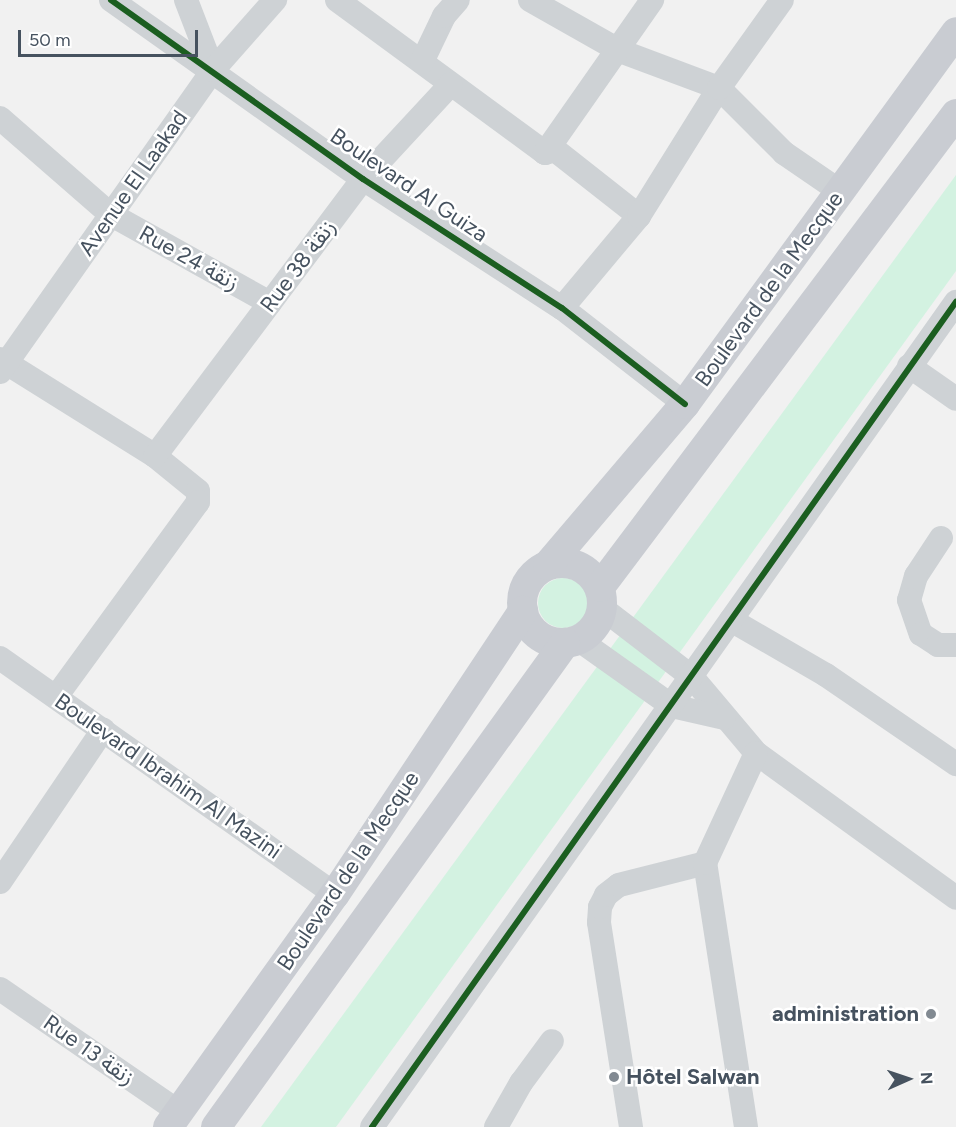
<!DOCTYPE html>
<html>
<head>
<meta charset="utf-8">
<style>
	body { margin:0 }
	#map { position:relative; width:956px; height:1127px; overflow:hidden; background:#f1f1f1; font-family:Figtree,"Noto Sans Arabic",sans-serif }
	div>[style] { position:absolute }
	.green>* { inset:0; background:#d3f2e1 }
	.round { border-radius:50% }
	.minor>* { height:24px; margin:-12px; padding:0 12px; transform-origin:12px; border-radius:12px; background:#ced2d5 }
	.major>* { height:30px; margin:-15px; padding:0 15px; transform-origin:15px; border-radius:15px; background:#c9ccd2 }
	.major>.ring { margin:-15px; padding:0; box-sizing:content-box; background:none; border:30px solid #c9ccd2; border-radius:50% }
	.cycleway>* { height:6px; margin:-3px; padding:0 3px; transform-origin:3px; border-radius:3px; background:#1b5e20 }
	.dots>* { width:16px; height:16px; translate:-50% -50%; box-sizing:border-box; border:3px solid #fff; border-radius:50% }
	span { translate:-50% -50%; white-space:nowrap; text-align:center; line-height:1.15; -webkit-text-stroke:5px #fff; paint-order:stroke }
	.street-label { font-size:22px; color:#46525f }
	.poi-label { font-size:22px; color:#46525f; font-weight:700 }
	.right { translate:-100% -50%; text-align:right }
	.left { translate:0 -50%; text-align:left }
	.north { position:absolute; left:878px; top:1049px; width:60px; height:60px; -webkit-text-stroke:4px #fff; paint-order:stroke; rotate:87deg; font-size:16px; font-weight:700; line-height:24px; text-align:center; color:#46525f }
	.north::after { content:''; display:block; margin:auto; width:21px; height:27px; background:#46525f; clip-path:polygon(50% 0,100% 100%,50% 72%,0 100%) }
	.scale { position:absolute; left:18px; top:30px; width:180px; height:27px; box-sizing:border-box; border:3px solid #46525f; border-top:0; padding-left:8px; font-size:18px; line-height:21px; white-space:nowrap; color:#46525f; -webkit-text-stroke:4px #fff; paint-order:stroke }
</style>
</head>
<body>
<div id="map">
	<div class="green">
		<div style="clip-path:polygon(956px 175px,956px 271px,336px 1127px,261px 1127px)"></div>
		<div class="round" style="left:538px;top:578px;width:50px;height:50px"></div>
	</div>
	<div class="minor">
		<div style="left:111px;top:0;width:309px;rotate:35.4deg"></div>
		<div style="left:363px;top:179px;width:237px;rotate:33deg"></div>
		<div style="left:562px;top:308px;width:156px;rotate:38deg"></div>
		<div style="left:186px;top:0;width:75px;rotate:68.9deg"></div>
		<div style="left:337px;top:0;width:258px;rotate:36.3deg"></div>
		<div style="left:545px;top:153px;width:10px;rotate:-17deg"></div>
		<div style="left:555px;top:150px;width:107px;rotate:38.2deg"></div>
		<div style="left:530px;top:0;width:103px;rotate:29.5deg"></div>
		<div style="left:620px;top:51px;width:106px;rotate:20.5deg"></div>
		<div style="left:719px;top:88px;width:92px;rotate:45deg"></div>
		<div style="left:784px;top:153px;width:69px;rotate:34.4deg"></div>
		<div style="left:422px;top:62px;width:51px;rotate:-64.4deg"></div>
		<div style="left:444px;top:16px;width:21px;rotate:-49deg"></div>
		<div style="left:0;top:118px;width:146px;rotate:41.1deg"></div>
		<div style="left:110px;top:214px;width:183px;rotate:29.1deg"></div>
		<div style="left:545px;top:153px;width:187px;rotate:-55deg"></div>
		<div style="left:562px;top:308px;width:120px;rotate:-50.1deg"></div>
		<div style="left:639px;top:216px;width:151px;rotate:-58deg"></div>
		<div style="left:719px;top:88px;width:108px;rotate:-54.4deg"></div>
		<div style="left:0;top:359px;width:183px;rotate:32deg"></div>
		<div style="left:155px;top:456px;width:55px;rotate:39.1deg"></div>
		<div style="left:198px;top:491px;width:11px;rotate:90deg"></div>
		<div style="left:198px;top:502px;width:241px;rotate:126.1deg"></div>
		<div style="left:909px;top:366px;width:57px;rotate:35.1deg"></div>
		<div style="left:0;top:372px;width:370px;rotate:-54.8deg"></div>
		<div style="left:213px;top:70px;width:94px;rotate:-48.5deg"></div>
		<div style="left:155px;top:456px;width:346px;rotate:-53.1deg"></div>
		<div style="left:363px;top:179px;width:129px;rotate:-47.2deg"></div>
		<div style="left:941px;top:538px;width:45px;rotate:123.3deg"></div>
		<div style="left:916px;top:576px;width:25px;rotate:106deg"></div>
		<div style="left:909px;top:600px;width:36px;rotate:71deg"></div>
		<div style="left:921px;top:634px;width:20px;rotate:33deg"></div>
		<div style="left:938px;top:645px;width:18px"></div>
		<div style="left:602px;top:608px;width:113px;rotate:37.5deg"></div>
		<div style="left:692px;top:677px;width:99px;rotate:49.9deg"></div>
		<div style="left:756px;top:753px;width:247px;rotate:35.9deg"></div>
		<div style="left:731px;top:620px;width:110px;rotate:30.1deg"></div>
		<div style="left:826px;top:675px;width:158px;rotate:34.4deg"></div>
		<div style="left:579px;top:640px;width:114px;rotate:35.4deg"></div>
		<div style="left:672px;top:706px;width:53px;rotate:13deg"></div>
		<div style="left:0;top:658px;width:410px;rotate:35.2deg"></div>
		<div style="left:0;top:882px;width:184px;rotate:-55.9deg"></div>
		<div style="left:0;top:989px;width:217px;rotate:34.5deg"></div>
		<div style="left:372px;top:1127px;width:1011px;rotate:-54.71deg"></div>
		<div style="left:496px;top:1127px;width:51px;rotate:-60.4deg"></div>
		<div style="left:521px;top:1083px;width:52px;rotate:-53.6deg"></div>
		<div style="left:631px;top:1127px;width:207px;rotate:-98.9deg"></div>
		<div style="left:599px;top:922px;width:15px;rotate:-86deg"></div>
		<div style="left:600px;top:907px;width:13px;rotate:-63deg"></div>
		<div style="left:606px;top:895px;width:16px;rotate:-38deg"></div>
		<div style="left:619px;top:885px;width:89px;rotate:-14.3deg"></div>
		<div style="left:746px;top:1127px;width:267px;rotate:-98.8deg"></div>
		<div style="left:705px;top:863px;width:121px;rotate:-65.1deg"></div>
	</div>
	<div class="major">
		<div class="ring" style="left:522px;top:563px;width:50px;height:50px"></div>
		<div style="left:548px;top:565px;width:211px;rotate:-49.6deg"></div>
		<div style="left:685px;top:404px;width:460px;rotate:-53.9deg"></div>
		<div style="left:600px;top:587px;width:592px;rotate:-53.03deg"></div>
		<div style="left:168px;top:1127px;width:287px;rotate:-54.4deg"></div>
		<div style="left:335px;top:894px;width:340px;rotate:-56.4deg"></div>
		<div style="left:216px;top:1127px;width:597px;rotate:-54.21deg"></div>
	</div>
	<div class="cycleway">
		<div style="left:111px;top:0;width:309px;rotate:35.4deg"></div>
		<div style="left:363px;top:179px;width:237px;rotate:33deg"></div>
		<div style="left:562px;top:308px;width:156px;rotate:38deg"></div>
		<div style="left:372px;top:1127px;width:1011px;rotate:-54.71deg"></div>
	</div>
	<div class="dots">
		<div style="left:931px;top:1014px;background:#828a92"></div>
		<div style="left:614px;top:1077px;background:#828a92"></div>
	</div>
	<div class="street-label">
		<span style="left:133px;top:183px;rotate:-55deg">Avenue El Laakad</span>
		<span style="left:409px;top:185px;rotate:34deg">Boulevard Al Guiza</span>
		<span style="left:189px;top:258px;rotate:29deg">Rue 24 زنقة</span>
		<span style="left:298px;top:266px;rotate:-53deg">Rue 38 زنقة</span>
		<span style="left:769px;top:289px;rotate:-54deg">Boulevard de la Mecque</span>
		<span style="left:168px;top:776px;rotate:35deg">Boulevard Ibrahim Al Mazini</span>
		<span style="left:348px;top:871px;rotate:-56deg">Boulevard de la Mecque</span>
		<span style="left:89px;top:1050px;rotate:35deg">Rue 13 زنقة</span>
	</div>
	<div class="poi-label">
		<span class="right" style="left:919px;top:1014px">administration</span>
		<span class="left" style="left:626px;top:1077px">Hôtel Salwan</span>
	</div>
	<div class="north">N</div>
	<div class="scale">50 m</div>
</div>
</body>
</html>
